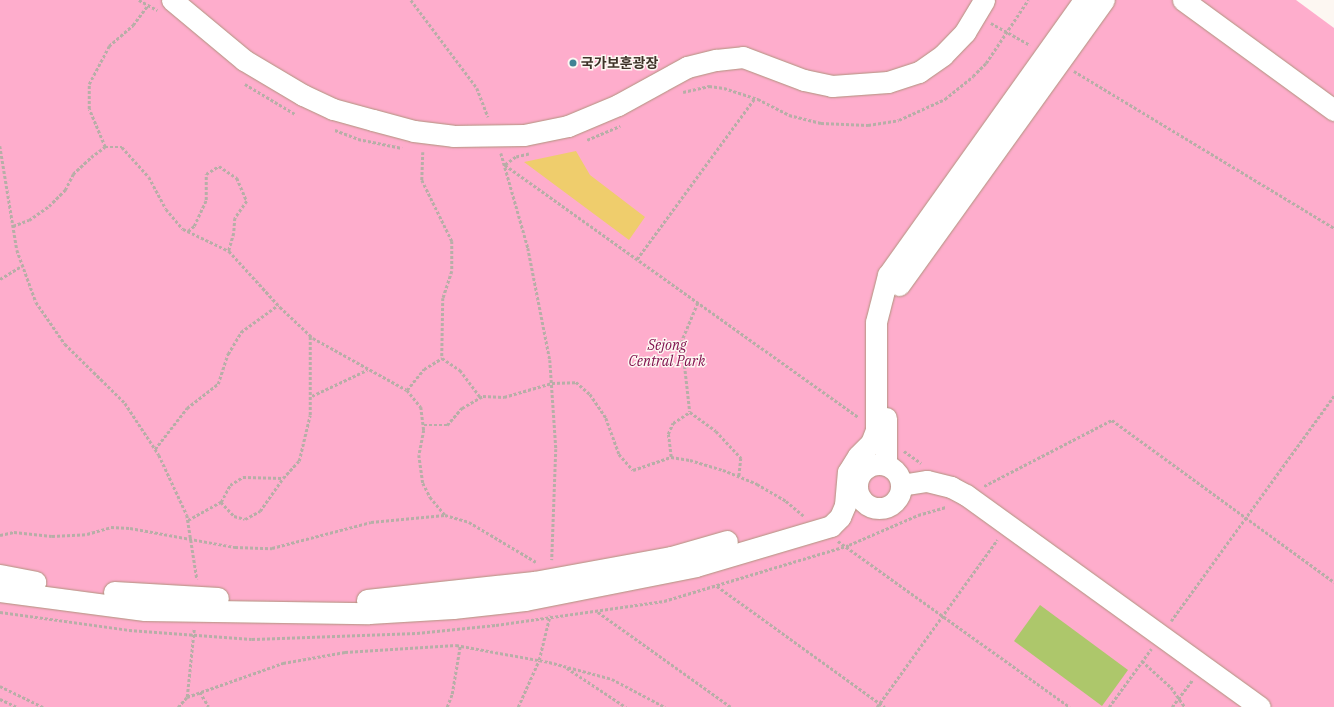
<!DOCTYPE html>
<html>
<head>
<meta charset="utf-8">
<style>
	body { margin:0 }
	#map { position:relative; width:1334px; height:707px; overflow:hidden; background:#fdf7f2; font-family:"IBM Plex Serif","Noto Sans KR",serif }
	div>[style] { position:absolute }
	.green>* { inset:0; background:#feadcc }
	.water>* { inset:0; background:#adc76b }
	.building>* { inset:0; background:#efcd6c }
	.path>* { height:2.5px; margin-top:-1.25px; transform-origin:0; background:repeating-linear-gradient(90deg,#b7aea7 0 3px,transparent 0 5px) }
	.roads { filter:drop-shadow(0 0 1px #b0927c) drop-shadow(0 0 1px #b0927c) }
	.minor>* { height:21px; margin:-10.5px; padding:0 10.5px; transform-origin:10.5px; border-radius:10.5px; background:#fff }
	.minor>.ring { margin:-10.5px; padding:0; box-sizing:content-box; background:none; border:21px solid #fff; border-radius:50% }
	.dots>* { width:11px; height:11px; translate:-50% -50%; box-sizing:border-box; border:2px solid #fdf7f2; border-radius:50% }
	span { translate:-50% -50%; white-space:nowrap; text-align:center; line-height:1.15; -webkit-text-stroke:3px #fdf7f2; paint-order:stroke }
	.poi-label { font-size:14px; color:#3f3329; font-weight:700 }
	.left { translate:0 -50%; text-align:left }
	.park-label { font-size:14px; color:#7f0e4b; font-style:italic }
</style>
</head>
<body>
<div id="map">
	<div class="green">
		<div style="clip-path:polygon(0 0,1296px 0,1334px 28px,1334px 707px,0 707px)"></div>
	</div>
	<div class="water">
		<div style="clip-path:polygon(1040px 605px,1128px 670px,1102px 706px,1014px 641px)"></div>
	</div>
	<div class="building">
		<div style="clip-path:polygon(576px 151px,590px 175px,645px 217px,629px 240px,524px 162px)"></div>
	</div>
	<div class="path">
		<div style="left:139px;top:0;width:21px;rotate:29deg"></div>
		<div style="left:411px;top:0;width:110px;rotate:53.1deg"></div>
		<div style="left:477px;top:88px;width:31px;rotate:69deg"></div>
		<div style="left:991px;top:23px;width:45px;rotate:29.4deg"></div>
		<div style="left:1074px;top:71px;width:304px;rotate:31.1deg"></div>
		<div style="left:245px;top:84px;width:58px;rotate:31deg"></div>
		<div style="left:683px;top:92px;width:27px;rotate:-13deg"></div>
		<div style="left:709px;top:86px;width:15px;rotate:8deg"></div>
		<div style="left:724px;top:88px;width:36px;rotate:18deg"></div>
		<div style="left:758px;top:99px;width:35px;rotate:27deg"></div>
		<div style="left:789px;top:115px;width:33px;rotate:14deg"></div>
		<div style="left:821px;top:123px;width:47px;rotate:2.4deg"></div>
		<div style="left:868px;top:125px;width:31px;rotate:-9deg"></div>
		<div style="left:899px;top:120px;width:51px;rotate:-24.5deg"></div>
		<div style="left:945px;top:99px;width:36px;rotate:-39deg"></div>
		<div style="left:973px;top:76px;width:18px;rotate:-45deg"></div>
		<div style="left:986px;top:63px;width:76px;rotate:-56.3deg"></div>
		<div style="left:335px;top:130px;width:25px;rotate:21deg"></div>
		<div style="left:358px;top:139px;width:45px;rotate:11.6deg"></div>
		<div style="left:587px;top:140px;width:36px;rotate:-23deg"></div>
		<div style="left:0;top:146px;width:105px;rotate:80.7deg"></div>
		<div style="left:17px;top:250px;width:55px;rotate:69.9deg"></div>
		<div style="left:36px;top:302px;width:51px;rotate:55.4deg"></div>
		<div style="left:65px;top:344px;width:84px;rotate:44.5deg"></div>
		<div style="left:125px;top:403px;width:62px;rotate:56.8deg"></div>
		<div style="left:159px;top:455px;width:66px;rotate:65deg"></div>
		<div style="left:187px;top:515px;width:65px;rotate:81.1deg"></div>
		<div style="left:105px;top:147px;width:41px;rotate:-112.8deg"></div>
		<div style="left:89px;top:109px;width:25px;rotate:-90deg"></div>
		<div style="left:89px;top:84px;width:43px;rotate:-62.2deg"></div>
		<div style="left:109px;top:46px;width:32px;rotate:-41deg"></div>
		<div style="left:133px;top:25px;width:25px;rotate:-53deg"></div>
		<div style="left:423px;top:152px;width:28px;rotate:92deg"></div>
		<div style="left:422px;top:180px;width:68px;rotate:63.8deg"></div>
		<div style="left:452px;top:241px;width:30px;rotate:90deg"></div>
		<div style="left:452px;top:271px;width:28px;rotate:108deg"></div>
		<div style="left:443px;top:298px;width:60px;rotate:91deg"></div>
		<div style="left:501px;top:153px;width:99px;rotate:74.1deg"></div>
		<div style="left:528px;top:248px;width:114px;rotate:78.9deg"></div>
		<div style="left:550px;top:360px;width:89px;rotate:86.1deg"></div>
		<div style="left:556px;top:449px;width:111px;rotate:92.1deg"></div>
		<div style="left:529px;top:154px;width:13px;rotate:167deg"></div>
		<div style="left:516px;top:157px;width:14px;rotate:144deg"></div>
		<div style="left:505px;top:165px;width:434px;rotate:35.5deg"></div>
		<div style="left:13px;top:226px;width:17px;rotate:-21deg"></div>
		<div style="left:29px;top:220px;width:24px;rotate:-35deg"></div>
		<div style="left:49px;top:206px;width:23px;rotate:-45deg"></div>
		<div style="left:65px;top:190px;width:18px;rotate:-63deg"></div>
		<div style="left:73px;top:174px;width:25px;rotate:-43deg"></div>
		<div style="left:91px;top:157px;width:17px;rotate:-36deg"></div>
		<div style="left:105px;top:147px;width:17px"></div>
		<div style="left:122px;top:147px;width:40px;rotate:48deg"></div>
		<div style="left:149px;top:177px;width:36px;rotate:62deg"></div>
		<div style="left:166px;top:209px;width:26px;rotate:50deg"></div>
		<div style="left:183px;top:229px;width:51px;rotate:25.6deg"></div>
		<div style="left:229px;top:251px;width:76px;rotate:47.7deg"></div>
		<div style="left:280px;top:307px;width:45px;rotate:43.2deg"></div>
		<div style="left:313px;top:338px;width:107px;rotate:29deg"></div>
		<div style="left:407px;top:390px;width:22px;rotate:51deg"></div>
		<div style="left:421px;top:407px;width:23px;rotate:83deg"></div>
		<div style="left:424px;top:430px;width:25px;rotate:101deg"></div>
		<div style="left:419px;top:455px;width:28px;rotate:82deg"></div>
		<div style="left:423px;top:483px;width:16px;rotate:63deg"></div>
		<div style="left:430px;top:497px;width:23px;rotate:50deg"></div>
		<div style="left:188px;top:231px;width:8px;rotate:-40deg"></div>
		<div style="left:194px;top:226px;width:29px;rotate:-65deg"></div>
		<div style="left:206px;top:200px;width:26px;rotate:-90deg"></div>
		<div style="left:206px;top:174px;width:15px;rotate:-32deg"></div>
		<div style="left:219px;top:166px;width:22px;rotate:34deg"></div>
		<div style="left:237px;top:178px;width:25px;rotate:67deg"></div>
		<div style="left:247px;top:201px;width:21px;rotate:125deg"></div>
		<div style="left:235px;top:218px;width:15px;rotate:94deg"></div>
		<div style="left:234px;top:233px;width:19px;rotate:106deg"></div>
		<div style="left:637px;top:259px;width:200px;rotate:-53.8deg"></div>
		<div style="left:0;top:279px;width:27px;rotate:-31deg"></div>
		<div style="left:698px;top:303px;width:41px;rotate:112.8deg"></div>
		<div style="left:682px;top:341px;width:71px;rotate:83.6deg"></div>
		<div style="left:690px;top:412px;width:32px;rotate:36deg"></div>
		<div style="left:716px;top:431px;width:37px;rotate:47deg"></div>
		<div style="left:741px;top:458px;width:18px;rotate:96deg"></div>
		<div style="left:407px;top:390px;width:27px;rotate:-51deg"></div>
		<div style="left:424px;top:369px;width:21px;rotate:-31deg"></div>
		<div style="left:442px;top:358px;width:22px;rotate:34deg"></div>
		<div style="left:460px;top:370px;width:34px;rotate:53deg"></div>
		<div style="left:312px;top:396px;width:61px;rotate:-25.3deg"></div>
		<div style="left:424px;top:425px;width:23px"></div>
		<div style="left:447px;top:425px;width:23px;rotate:-49deg"></div>
		<div style="left:462px;top:408px;width:24px;rotate:-30deg"></div>
		<div style="left:483px;top:396px;width:21px;rotate:3deg"></div>
		<div style="left:504px;top:397px;width:50px;rotate:-16.3deg"></div>
		<div style="left:552px;top:383px;width:24px;rotate:-2deg"></div>
		<div style="left:576px;top:382px;width:18px;rotate:41deg"></div>
		<div style="left:590px;top:394px;width:29px;rotate:56deg"></div>
		<div style="left:606px;top:418px;width:38px;rotate:70deg"></div>
		<div style="left:619px;top:454px;width:21px;rotate:49deg"></div>
		<div style="left:633px;top:470px;width:40px;rotate:-18.9deg"></div>
		<div style="left:671px;top:457px;width:19px;rotate:9deg"></div>
		<div style="left:690px;top:460px;width:34px;rotate:17deg"></div>
		<div style="left:723px;top:470px;width:37px;rotate:22deg"></div>
		<div style="left:757px;top:484px;width:34px;rotate:30deg"></div>
		<div style="left:786px;top:501px;width:23px;rotate:40deg"></div>
		<div style="left:155px;top:449px;width:52px;rotate:-52deg"></div>
		<div style="left:187px;top:408px;width:39px;rotate:-38deg"></div>
		<div style="left:218px;top:384px;width:32px;rotate:-72deg"></div>
		<div style="left:228px;top:354px;width:26px;rotate:-59deg"></div>
		<div style="left:241px;top:332px;width:46px;rotate:-36.1deg"></div>
		<div style="left:904px;top:451px;width:21px;rotate:35deg"></div>
		<div style="left:671px;top:457px;width:23px;rotate:-97deg"></div>
		<div style="left:668px;top:434px;width:12px;rotate:-66deg"></div>
		<div style="left:673px;top:423px;width:20px;rotate:-33deg"></div>
		<div style="left:984px;top:486px;width:144px;rotate:-27.3deg"></div>
		<div style="left:1112px;top:420px;width:275px;rotate:36.1deg"></div>
		<div style="left:221px;top:502px;width:19px;rotate:47deg"></div>
		<div style="left:234px;top:516px;width:11px;rotate:15deg"></div>
		<div style="left:245px;top:519px;width:17px;rotate:-28deg"></div>
		<div style="left:260px;top:511px;width:40px;rotate:-55.1deg"></div>
		<div style="left:188px;top:520px;width:38px;rotate:-29deg"></div>
		<div style="left:221px;top:502px;width:19px;rotate:-62deg"></div>
		<div style="left:230px;top:485px;width:15px;rotate:-32deg"></div>
		<div style="left:243px;top:477px;width:40px;rotate:1.4deg"></div>
		<div style="left:283px;top:478px;width:23px;rotate:-47deg"></div>
		<div style="left:299px;top:461px;width:47px;rotate:-76.6deg"></div>
		<div style="left:310px;top:415px;width:80px;rotate:-90deg"></div>
		<div style="left:0;top:535px;width:14px;rotate:-12deg"></div>
		<div style="left:14px;top:532px;width:38px;rotate:6deg"></div>
		<div style="left:52px;top:536px;width:35px;rotate:-3deg"></div>
		<div style="left:87px;top:534px;width:25px;rotate:-16deg"></div>
		<div style="left:111px;top:527px;width:19px;rotate:3deg"></div>
		<div style="left:130px;top:528px;width:107px;rotate:10.3deg"></div>
		<div style="left:235px;top:547px;width:37px;rotate:2deg"></div>
		<div style="left:272px;top:548px;width:102px;rotate:-14.7deg"></div>
		<div style="left:371px;top:522px;width:74px;rotate:-5.4deg"></div>
		<div style="left:445px;top:515px;width:25px;rotate:16deg"></div>
		<div style="left:469px;top:522px;width:78px;rotate:30.8deg"></div>
		<div style="left:838px;top:541px;width:285px;rotate:35.6deg"></div>
		<div style="left:717px;top:586px;width:207px;rotate:35.8deg"></div>
		<div style="left:0;top:612px;width:130px;rotate:7.9deg"></div>
		<div style="left:129px;top:630px;width:123px;rotate:4.2deg"></div>
		<div style="left:252px;top:639px;width:165px;rotate:-2.1deg"></div>
		<div style="left:417px;top:633px;width:79px;rotate:-5.8deg"></div>
		<div style="left:496px;top:625px;width:170px;rotate:-8.1deg"></div>
		<div style="left:664px;top:601px;width:193px;rotate:-16.8deg"></div>
		<div style="left:849px;top:545px;width:75px;rotate:-23.5deg"></div>
		<div style="left:918px;top:515px;width:29px;rotate:-16deg"></div>
		<div style="left:598px;top:612px;width:163px;rotate:35.5deg"></div>
		<div style="left:1171px;top:621px;width:278px;rotate:-54.1deg"></div>
		<div style="left:1142px;top:661px;width:39px;rotate:42deg"></div>
		<div style="left:1171px;top:687px;width:24px;rotate:55deg"></div>
		<div style="left:567px;top:668px;width:71px;rotate:33.5deg"></div>
		<div style="left:0;top:686px;width:48px;rotate:26deg"></div>
		<div style="left:200px;top:692px;width:17px;rotate:59deg"></div>
		<div style="left:187px;top:697px;width:102px;rotate:-19.5deg"></div>
		<div style="left:283px;top:663px;width:63px;rotate:-10.1deg"></div>
		<div style="left:345px;top:652px;width:111px;rotate:-3.6deg"></div>
		<div style="left:456px;top:645px;width:95px;rotate:10.4deg"></div>
		<div style="left:549px;top:662px;width:65px;rotate:15.1deg"></div>
		<div style="left:612px;top:679px;width:60px;rotate:27.8deg"></div>
		<div style="left:0;top:699px;width:19px;rotate:25deg"></div>
		<div style="left:178px;top:707px;width:13px;rotate:-48deg"></div>
		<div style="left:187px;top:697px;width:68px;rotate:-84.1deg"></div>
		<div style="left:447px;top:707px;width:14px;rotate:-69deg"></div>
		<div style="left:452px;top:694px;width:49px;rotate:-80.5deg"></div>
		<div style="left:518px;top:707px;width:51px;rotate:-65.9deg"></div>
		<div style="left:539px;top:660px;width:46px;rotate:-76.3deg"></div>
		<div style="left:877px;top:707px;width:206px;rotate:-54.3deg"></div>
		<div style="left:1109px;top:707px;width:72px;rotate:-54.1deg"></div>
		<div style="left:1172px;top:707px;width:34px;rotate:-53deg"></div>
	</div>
	<div class="roads">
		<div class="minor">
			<div style="left:172px;top:0;width:94px;rotate:39.8deg"></div>
			<div style="left:244px;top:60px;width:69px;rotate:30.7deg"></div>
			<div style="left:303px;top:95px;width:33px;rotate:25deg"></div>
			<div style="left:333px;top:109px;width:41px;rotate:15.4deg"></div>
			<div style="left:373px;top:120px;width:42px;rotate:15deg"></div>
			<div style="left:414px;top:131px;width:39px;rotate:7deg"></div>
			<div style="left:453px;top:136px;width:71px;rotate:-0.8deg"></div>
			<div style="left:524px;top:135px;width:45px;rotate:-11.6deg"></div>
			<div style="left:568px;top:126px;width:54px;rotate:-22.8deg"></div>
			<div style="left:618px;top:105px;width:79px;rotate:-28.8deg"></div>
			<div style="left:687px;top:67px;width:30px;rotate:-14deg"></div>
			<div style="left:716px;top:60px;width:27px;rotate:-6deg"></div>
			<div style="left:743px;top:57px;width:65px;rotate:20.7deg"></div>
			<div style="left:804px;top:80px;width:29px;rotate:12deg"></div>
			<div style="left:832px;top:86px;width:56px;rotate:-4.1deg"></div>
			<div style="left:888px;top:82px;width:33px;rotate:-18deg"></div>
			<div style="left:919px;top:72px;width:29px;rotate:-35deg"></div>
			<div style="left:943px;top:55px;width:32px;rotate:-46deg"></div>
			<div style="left:965px;top:32px;width:37px;rotate:-59deg"></div>
			<div style="left:1183px;top:0;width:187px;rotate:36.1deg"></div>
			<div style="left:899px;top:285px;width:351px;rotate:-54.3deg"></div>
			<div style="left:886px;top:418px;width:47px;rotate:90deg"></div>
			<div class="ring" style="left:857px;top:464px;width:23px;height:23px"></div>
			<div style="left:901px;top:485px;width:26px;rotate:-9deg"></div>
			<div style="left:927px;top:481px;width:25px;rotate:14deg"></div>
			<div style="left:951px;top:487px;width:17px;rotate:28deg"></div>
			<div style="left:966px;top:495px;width:362px;rotate:35.8deg"></div>
			<div style="left:0;top:575px;width:36px;rotate:11deg"></div>
			<div style="left:0;top:591px;width:146px;rotate:7.5deg"></div>
			<div style="left:145px;top:610px;width:224px;rotate:0.8deg"></div>
			<div style="left:369px;top:613px;width:84px;rotate:-3.4deg"></div>
			<div style="left:453px;top:608px;width:72px;rotate:-6.3deg"></div>
			<div style="left:525px;top:600px;width:174px;rotate:-11.2deg"></div>
			<div style="left:696px;top:566px;width:141px;rotate:-16.5deg"></div>
			<div style="left:831px;top:526px;width:13px;rotate:-45deg"></div>
			<div style="left:840px;top:517px;width:13px;rotate:-67deg"></div>
			<div style="left:845px;top:505px;width:33px;rotate:-85deg"></div>
			<div style="left:848px;top:472px;width:19px;rotate:-58deg"></div>
			<div style="left:858px;top:456px;width:18px;rotate:-45deg"></div>
			<div style="left:871px;top:443px;width:14px;rotate:-69deg"></div>
			<div style="left:876px;top:430px;width:108px;rotate:-90deg"></div>
			<div style="left:876px;top:322px;width:49px;rotate:-75.7deg"></div>
			<div style="left:888px;top:275px;width:338px;rotate:-54.5deg"></div>
			<div style="left:114px;top:592px;width:104px;rotate:3.3deg"></div>
			<div style="left:367px;top:600px;width:168px;rotate:-6.2deg"></div>
			<div style="left:534px;top:582px;width:139px;rotate:-10.3deg"></div>
			<div style="left:671px;top:557px;width:58px;rotate:-15.9deg"></div>
		</div>
	</div>
	<div class="dots">
		<div style="left:573px;top:63px;background:#418395"></div>
	</div>
	<div class="poi-label">
		<span class="left" style="left:581px;top:63px">국가보훈광장</span>
	</div>
	<div class="park-label">
		<span style="left:667px;top:353px">Sejong<br>Central Park</span>
	</div>
</div>
</body>
</html>
